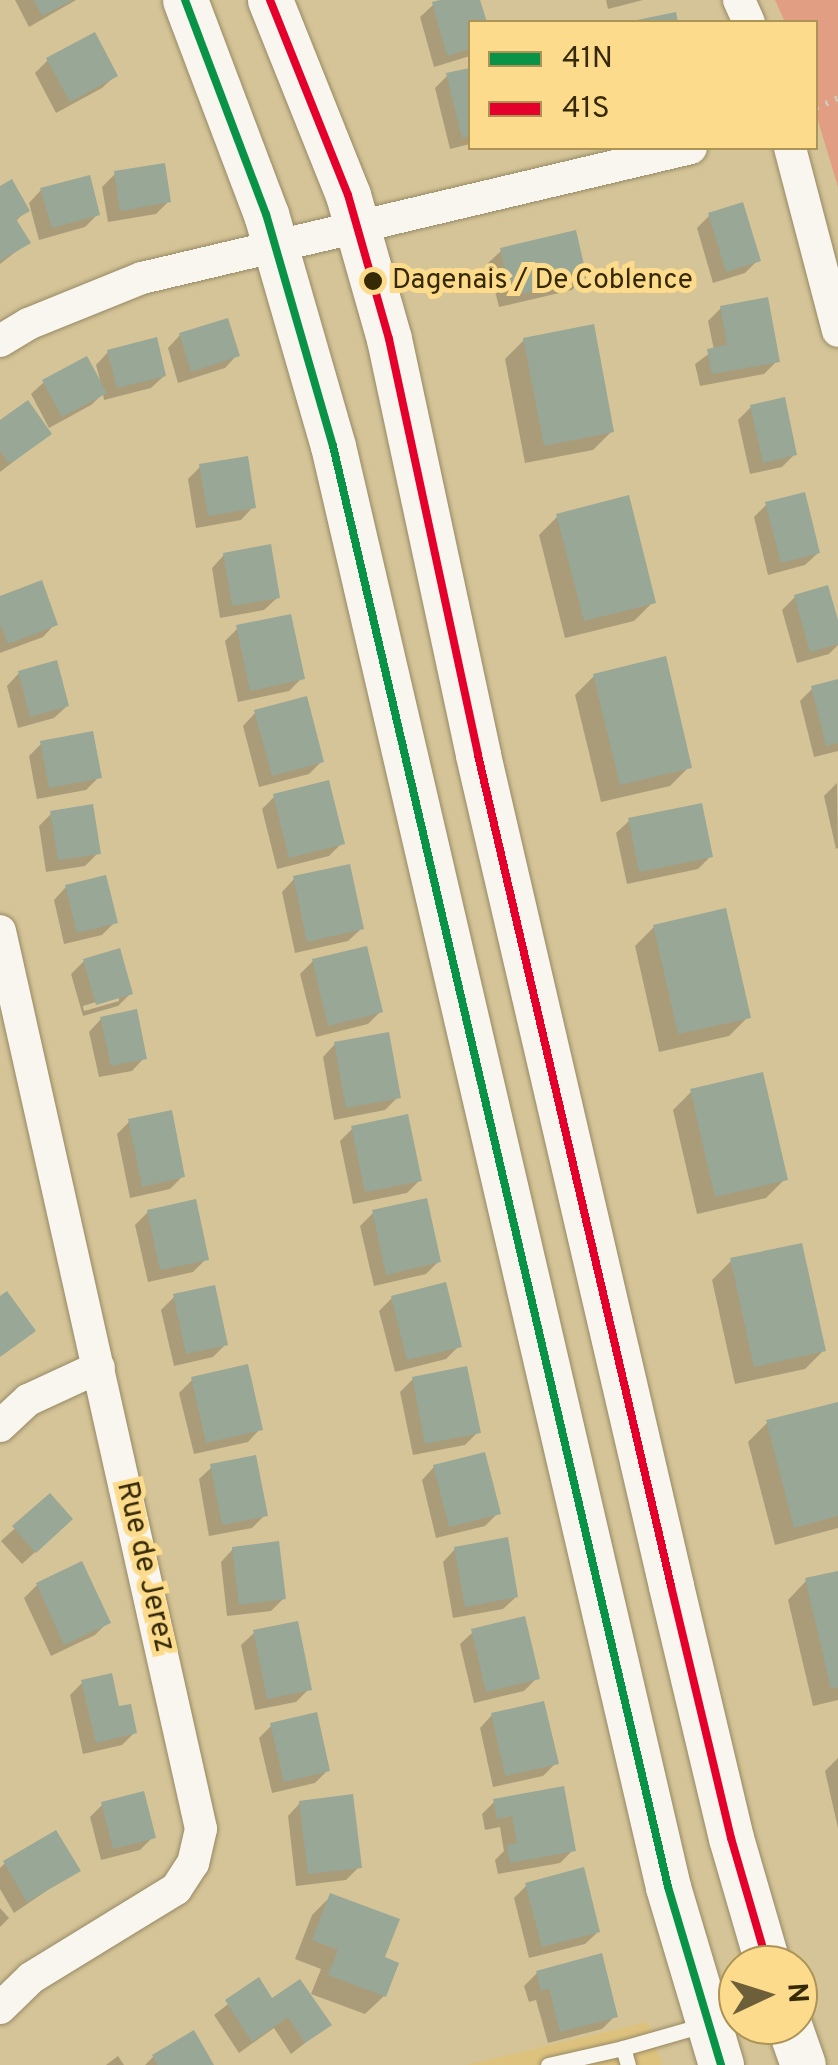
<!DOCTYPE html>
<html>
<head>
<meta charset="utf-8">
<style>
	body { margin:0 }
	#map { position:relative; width:838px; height:2065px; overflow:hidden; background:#d5c498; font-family:Overpass,sans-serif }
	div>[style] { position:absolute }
	.built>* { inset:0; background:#ddc27e }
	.green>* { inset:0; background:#e19e83 }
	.shadow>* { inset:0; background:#0003 }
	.building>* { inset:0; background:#98a796 }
	.path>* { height:6px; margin-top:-3px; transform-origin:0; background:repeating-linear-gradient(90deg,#cec9bc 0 2.5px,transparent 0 10.5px) }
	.roads { filter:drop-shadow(0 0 2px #968964) drop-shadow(0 0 2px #968964) }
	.lane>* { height:15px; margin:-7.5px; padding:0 7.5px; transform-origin:7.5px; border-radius:7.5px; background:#f9f6f0 }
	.street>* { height:32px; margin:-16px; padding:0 16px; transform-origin:16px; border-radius:16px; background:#f9f6f0 }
	.secondary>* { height:45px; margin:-22.5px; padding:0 22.5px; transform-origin:22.5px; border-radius:22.5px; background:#f9f6f0 }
	.bus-1>* { height:8px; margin:-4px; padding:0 4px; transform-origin:4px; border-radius:4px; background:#089346 }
	.bus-2>* { height:8px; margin:-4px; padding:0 4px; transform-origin:4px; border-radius:4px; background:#e4002b }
	.dots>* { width:28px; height:28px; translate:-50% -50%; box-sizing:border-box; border:5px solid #fcdc8c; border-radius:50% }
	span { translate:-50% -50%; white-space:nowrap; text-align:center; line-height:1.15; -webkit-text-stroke:10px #fcdc8c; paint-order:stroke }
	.bus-label { font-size:28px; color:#352906 }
	.left { translate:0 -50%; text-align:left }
	.street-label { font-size:30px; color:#352906 }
	.legend { position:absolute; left:468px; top:20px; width:350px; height:130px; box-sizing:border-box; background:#fcdc8c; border:2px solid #ac9456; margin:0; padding:12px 18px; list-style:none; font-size:30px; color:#352906 }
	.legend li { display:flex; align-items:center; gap:20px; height:50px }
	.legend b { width:50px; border:2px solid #ac9456 }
	.north { position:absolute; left:718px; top:1945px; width:100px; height:100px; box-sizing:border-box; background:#fcdc8c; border:2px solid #ac9456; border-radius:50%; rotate:86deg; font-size:28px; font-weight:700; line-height:40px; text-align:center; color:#352906 }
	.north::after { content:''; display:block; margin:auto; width:35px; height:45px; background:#6d5f39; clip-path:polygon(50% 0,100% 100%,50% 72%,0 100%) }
</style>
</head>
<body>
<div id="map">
	<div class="built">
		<div style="clip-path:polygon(648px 2022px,662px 2065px,466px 2065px)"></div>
	</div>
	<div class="green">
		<div style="clip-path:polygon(775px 0,838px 0,838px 187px,816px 114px,816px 22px,785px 22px)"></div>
	</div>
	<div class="shadow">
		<div style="clip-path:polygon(15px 0,76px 0,29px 27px)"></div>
		<div style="clip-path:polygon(448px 0,478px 0,484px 22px,470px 22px,470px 56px,434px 67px,420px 17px,433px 5px)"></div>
		<div style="clip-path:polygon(606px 0,643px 0,608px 9px)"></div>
		<div style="clip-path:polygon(48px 60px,115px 76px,102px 88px,56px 113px,35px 73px)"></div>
		<div style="clip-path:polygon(470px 70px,470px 144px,450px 149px,435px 88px,447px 76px)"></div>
		<div style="clip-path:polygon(115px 174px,169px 201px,156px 214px,108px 222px,102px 187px)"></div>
		<div style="clip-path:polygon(0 189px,27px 210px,15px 222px,27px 243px,0 264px)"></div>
		<div style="clip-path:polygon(41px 190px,98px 214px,85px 227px,39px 240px,29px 203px)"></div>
		<div style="clip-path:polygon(709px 216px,758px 260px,745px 273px,713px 283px,697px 228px)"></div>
		<div style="clip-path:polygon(501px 251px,584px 278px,572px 290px,499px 307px,488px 263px)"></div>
		<div style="clip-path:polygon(721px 308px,777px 361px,764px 374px,700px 386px,695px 364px,714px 350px,708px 321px)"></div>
		<div style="clip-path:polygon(180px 335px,237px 355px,225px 368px,178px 383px,168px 348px)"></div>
		<div style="clip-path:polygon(524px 340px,612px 431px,593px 450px,525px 463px,505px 359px)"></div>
		<div style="clip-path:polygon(108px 352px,164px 376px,151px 388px,104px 400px,103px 394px,91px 405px,49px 428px,31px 394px,44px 382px,100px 380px,96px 365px)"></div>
		<div style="clip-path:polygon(751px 407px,795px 454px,782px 467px,750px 474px,738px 420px)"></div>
		<div style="clip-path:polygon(0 423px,49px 434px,0 472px)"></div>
		<div style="clip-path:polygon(201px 466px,253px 507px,241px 520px,196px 528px,188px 479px)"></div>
		<div style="clip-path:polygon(767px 504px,818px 553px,805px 565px,768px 575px,754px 517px)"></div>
		<div style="clip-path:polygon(558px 516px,653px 602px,634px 621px,565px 638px,539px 535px)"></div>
		<div style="clip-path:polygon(224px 555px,277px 598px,264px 610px,220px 618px,212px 568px)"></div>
		<div style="clip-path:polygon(795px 597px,838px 629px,838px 645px,829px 654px,797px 663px,782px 610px)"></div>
		<div style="clip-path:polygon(0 599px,55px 624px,43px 637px,0 653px)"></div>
		<div style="clip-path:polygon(238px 628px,302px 678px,289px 691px,238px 702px,225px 641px)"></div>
		<div style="clip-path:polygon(19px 673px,67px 706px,54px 718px,18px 728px,7px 686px)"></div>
		<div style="clip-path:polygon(594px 676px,689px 767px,670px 786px,601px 802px,575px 695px)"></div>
		<div style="clip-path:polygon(838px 682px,838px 751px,814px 757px,800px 701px,813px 688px)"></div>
		<div style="clip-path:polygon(255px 713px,322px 761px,309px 774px,259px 787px,243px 726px)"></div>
		<div style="clip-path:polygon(41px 744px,99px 777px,86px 790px,37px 799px,29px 756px)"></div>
		<div style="clip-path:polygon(837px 783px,838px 848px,836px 849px,824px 796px)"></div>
		<div style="clip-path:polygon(275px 796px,342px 843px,329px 856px,277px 869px,262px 809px)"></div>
		<div style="clip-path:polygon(52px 813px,98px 853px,85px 866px,46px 872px,39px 826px)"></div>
		<div style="clip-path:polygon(629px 821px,711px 856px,698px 869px,627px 884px,616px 833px)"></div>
		<div style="clip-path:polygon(294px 879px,361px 929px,348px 941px,295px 953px,282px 892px)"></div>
		<div style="clip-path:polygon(66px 887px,115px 922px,102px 935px,64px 944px,54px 900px)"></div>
		<div style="clip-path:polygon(654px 927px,748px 1017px,729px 1036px,659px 1052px,635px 946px)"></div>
		<div style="clip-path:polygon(evenodd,84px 961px,131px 993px,118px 1006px,83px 1016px,71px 974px,84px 961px,119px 995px,119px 1001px,84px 1011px,83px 1006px,119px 995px)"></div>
		<div style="clip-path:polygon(313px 961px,380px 1012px,368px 1024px,316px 1037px,300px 974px)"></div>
		<div style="clip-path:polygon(101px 1019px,144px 1058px,132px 1071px,99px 1077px,89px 1032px)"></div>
		<div style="clip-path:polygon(335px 1044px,398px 1097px,385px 1110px,334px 1120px,323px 1057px)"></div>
		<div style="clip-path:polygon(692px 1091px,785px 1179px,766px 1198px,697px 1214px,673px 1110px)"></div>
		<div style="clip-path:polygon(130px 1121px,183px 1176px,170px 1189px,130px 1198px,117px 1134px)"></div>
		<div style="clip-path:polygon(353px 1128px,420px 1180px,407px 1193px,353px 1204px,340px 1141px)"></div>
		<div style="clip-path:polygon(148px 1212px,206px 1259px,193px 1272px,148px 1282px,135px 1225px)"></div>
		<div style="clip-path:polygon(373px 1213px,439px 1261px,426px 1274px,374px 1286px,360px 1226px)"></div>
		<div style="clip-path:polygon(731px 1261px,824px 1350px,805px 1369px,735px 1384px,712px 1280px)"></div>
		<div style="clip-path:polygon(174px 1297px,226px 1344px,213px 1357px,174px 1366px,161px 1310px)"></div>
		<div style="clip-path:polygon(392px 1298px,459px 1346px,446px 1359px,395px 1372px,379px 1311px)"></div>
		<div style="clip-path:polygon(413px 1379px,478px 1432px,465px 1445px,413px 1455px,400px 1392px)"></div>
		<div style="clip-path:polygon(192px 1380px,260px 1429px,248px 1442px,194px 1454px,179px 1393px)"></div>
		<div style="clip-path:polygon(838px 1410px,838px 1528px,775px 1545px,748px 1442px,767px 1423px)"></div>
		<div style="clip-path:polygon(212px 1467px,265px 1515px,252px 1528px,209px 1536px,199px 1479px)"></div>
		<div style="clip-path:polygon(434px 1467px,498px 1513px,485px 1526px,436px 1538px,422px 1480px)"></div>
		<div style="clip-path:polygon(50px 1496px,57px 1532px,22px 1564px,1px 1541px)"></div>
		<div style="clip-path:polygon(233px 1549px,284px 1598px,271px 1611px,227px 1616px,221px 1562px)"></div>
		<div style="clip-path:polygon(455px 1549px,516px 1597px,503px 1609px,453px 1618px,443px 1562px)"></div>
		<div style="clip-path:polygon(838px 1573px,838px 1700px,813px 1706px,788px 1600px,806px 1581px)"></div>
		<div style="clip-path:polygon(37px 1585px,108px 1622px,95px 1635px,51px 1656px,24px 1598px)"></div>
		<div style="clip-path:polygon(473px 1632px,537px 1678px,524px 1691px,474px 1703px,460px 1644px)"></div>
		<div style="clip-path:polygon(254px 1633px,309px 1689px,296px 1702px,255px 1710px,241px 1645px)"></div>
		<div style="clip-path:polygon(82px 1683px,118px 1709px,135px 1732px,122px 1745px,83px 1754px,70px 1695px)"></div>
		<div style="clip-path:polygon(492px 1715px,556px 1763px,543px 1776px,493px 1787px,480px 1728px)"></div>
		<div style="clip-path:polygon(272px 1725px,328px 1770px,315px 1783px,272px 1793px,259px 1738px)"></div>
		<div style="clip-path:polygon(838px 1758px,838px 1828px,825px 1771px)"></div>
		<div style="clip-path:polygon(495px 1801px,573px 1850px,560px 1863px,498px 1874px,495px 1860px,504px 1851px,500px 1827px,485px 1830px,482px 1814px)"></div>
		<div style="clip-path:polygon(300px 1803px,359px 1867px,346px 1880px,296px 1886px,288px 1816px)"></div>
		<div style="clip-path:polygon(103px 1804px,153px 1837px,140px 1850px,101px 1860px,90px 1817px)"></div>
		<div style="clip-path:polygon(5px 1863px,77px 1870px,14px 1913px,0 1889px,0 1868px)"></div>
		<div style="clip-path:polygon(527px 1885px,598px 1932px,585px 1944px,529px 1958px,514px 1898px)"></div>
		<div style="clip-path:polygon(331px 1896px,384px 1996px,365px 2014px,311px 1994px,321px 1969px,295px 1959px,312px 1915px)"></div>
		<div style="clip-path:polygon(0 1908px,9px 1918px,0 1927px)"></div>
		<div style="clip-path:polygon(537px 1973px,615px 2016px,602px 2029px,548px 2043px,536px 2000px,529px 2002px,524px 1986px)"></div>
		<div style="clip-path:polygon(258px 1981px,272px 2001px,328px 2025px,291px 2054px,274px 2028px,239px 2053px,214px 2015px)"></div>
		<div style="clip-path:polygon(118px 2056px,124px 2065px,106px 2065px)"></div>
		<div style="clip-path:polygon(153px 2057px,211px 2065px,145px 2065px)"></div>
	</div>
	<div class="building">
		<div style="clip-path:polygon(34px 0,73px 0,42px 16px)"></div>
		<div style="clip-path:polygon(440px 0,480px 0,487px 22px,470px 22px,470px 49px,447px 56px,432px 2px)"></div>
		<div style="clip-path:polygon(676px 12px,678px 22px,632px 22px,632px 21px)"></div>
		<div style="clip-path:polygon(95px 32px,118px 76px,70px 102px,46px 58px)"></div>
		<div style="clip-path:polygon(470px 68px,470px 136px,462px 138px,446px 73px)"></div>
		<div style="clip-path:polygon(165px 163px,171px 202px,120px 211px,114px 171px)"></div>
		<div style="clip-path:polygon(90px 175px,100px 215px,52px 228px,40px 188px)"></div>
		<div style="clip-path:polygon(12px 179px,30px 211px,16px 219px,31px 243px,0 261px,0 186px)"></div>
		<div style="clip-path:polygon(743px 202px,761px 261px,726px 272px,708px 213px)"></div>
		<div style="clip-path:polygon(576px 230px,587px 278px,511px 296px,500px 248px)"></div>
		<div style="clip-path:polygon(768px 297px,780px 362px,712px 374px,707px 349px,727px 345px,720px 306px)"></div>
		<div style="clip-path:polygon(228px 318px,240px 356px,191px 372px,179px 333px)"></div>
		<div style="clip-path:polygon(594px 324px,614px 432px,544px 446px,523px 338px)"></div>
		<div style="clip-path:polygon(157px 337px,166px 376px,117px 388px,107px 350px)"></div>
		<div style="clip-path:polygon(87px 356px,107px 393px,62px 417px,42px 380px)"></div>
		<div style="clip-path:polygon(785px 397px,797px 455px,763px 463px,750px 405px)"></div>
		<div style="clip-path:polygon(28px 400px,52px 434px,10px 464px,0 451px,0 420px)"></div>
		<div style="clip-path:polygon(248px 456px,256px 508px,208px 516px,199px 464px)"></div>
		<div style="clip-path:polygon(805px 492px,820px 553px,781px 563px,765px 502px)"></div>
		<div style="clip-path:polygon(629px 495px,656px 603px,584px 621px,556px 514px)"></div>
		<div style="clip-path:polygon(271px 544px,280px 598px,232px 606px,223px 553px)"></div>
		<div style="clip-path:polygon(42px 580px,58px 625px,8px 644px,0 624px,0 596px)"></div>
		<div style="clip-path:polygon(828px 585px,838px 620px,838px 644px,810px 652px,794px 595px)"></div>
		<div style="clip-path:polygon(291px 614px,305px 679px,250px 691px,236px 625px)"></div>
		<div style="clip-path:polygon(666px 656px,692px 768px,620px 785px,593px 674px)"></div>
		<div style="clip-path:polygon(57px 660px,69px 706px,30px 717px,18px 671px)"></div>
		<div style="clip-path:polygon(838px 679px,838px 743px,826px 746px,811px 686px)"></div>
		<div style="clip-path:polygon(307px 696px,324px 762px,272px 776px,254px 710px)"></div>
		<div style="clip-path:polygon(93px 731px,102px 778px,49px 788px,40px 741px)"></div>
		<div style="clip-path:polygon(329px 780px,345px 844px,289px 858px,273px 794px)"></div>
		<div style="clip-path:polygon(702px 803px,713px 857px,639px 872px,628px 818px)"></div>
		<div style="clip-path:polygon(93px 804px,101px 854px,58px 860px,50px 811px)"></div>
		<div style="clip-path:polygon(350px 864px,364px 929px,307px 942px,293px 876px)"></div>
		<div style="clip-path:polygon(106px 875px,118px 923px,77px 933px,65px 885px)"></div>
		<div style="clip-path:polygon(726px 908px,751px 1018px,678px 1034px,653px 925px)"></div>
		<div style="clip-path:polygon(367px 946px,383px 1012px,328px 1026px,312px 959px)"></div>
		<div style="clip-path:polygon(120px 948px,133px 994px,96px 1005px,83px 959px)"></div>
		<div style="clip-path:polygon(137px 1009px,147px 1059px,111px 1066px,100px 1017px)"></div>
		<div style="clip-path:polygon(389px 1032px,401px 1098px,346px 1108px,334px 1042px)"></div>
		<div style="clip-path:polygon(763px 1072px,788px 1180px,715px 1197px,690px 1089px)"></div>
		<div style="clip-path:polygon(172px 1110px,185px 1177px,142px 1187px,128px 1119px)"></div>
		<div style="clip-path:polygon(408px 1114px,422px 1181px,365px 1192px,351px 1126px)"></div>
		<div style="clip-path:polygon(427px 1198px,441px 1262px,386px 1275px,372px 1210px)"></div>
		<div style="clip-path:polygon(196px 1199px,209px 1260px,160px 1270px,147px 1210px)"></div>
		<div style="clip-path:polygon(802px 1243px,826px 1351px,754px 1367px,730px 1258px)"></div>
		<div style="clip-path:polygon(446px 1282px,462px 1347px,407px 1360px,391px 1296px)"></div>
		<div style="clip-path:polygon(215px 1285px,228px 1345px,186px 1354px,173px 1294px)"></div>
		<div style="clip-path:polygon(7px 1291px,36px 1331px,0 1357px,0 1296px)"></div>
		<div style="clip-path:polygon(248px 1364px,263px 1430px,206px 1443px,191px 1377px)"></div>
		<div style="clip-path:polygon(467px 1366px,481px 1433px,425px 1444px,412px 1377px)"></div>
		<div style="clip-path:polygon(838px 1402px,838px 1516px,794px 1528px,766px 1420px)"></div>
		<div style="clip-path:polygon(485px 1452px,501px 1514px,449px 1527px,433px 1465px)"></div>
		<div style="clip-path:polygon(256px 1455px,268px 1516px,222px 1525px,210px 1464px)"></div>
		<div style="clip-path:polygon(50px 1493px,73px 1519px,36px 1553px,12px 1526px)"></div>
		<div style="clip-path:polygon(508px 1537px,518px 1597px,465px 1607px,454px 1547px)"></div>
		<div style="clip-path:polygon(279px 1541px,286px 1599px,239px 1605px,232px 1547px)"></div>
		<div style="clip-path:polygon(82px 1561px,111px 1623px,64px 1645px,36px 1583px)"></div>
		<div style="clip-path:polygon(838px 1571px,838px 1687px,831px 1689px,805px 1578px)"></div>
		<div style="clip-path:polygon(525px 1616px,540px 1679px,486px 1692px,471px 1629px)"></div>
		<div style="clip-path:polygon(298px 1621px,312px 1690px,267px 1699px,253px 1630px)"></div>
		<div style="clip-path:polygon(112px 1673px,119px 1706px,131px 1704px,137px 1733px,96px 1743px,81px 1680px)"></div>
		<div style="clip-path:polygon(544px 1701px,559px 1764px,505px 1776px,491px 1713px)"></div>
		<div style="clip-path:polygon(317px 1712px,330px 1771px,284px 1782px,270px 1723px)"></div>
		<div style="clip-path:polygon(564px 1786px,576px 1851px,510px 1863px,507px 1845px,517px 1843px,512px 1816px,497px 1819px,493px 1799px)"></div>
		<div style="clip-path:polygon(144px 1791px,156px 1838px,113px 1849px,101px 1802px)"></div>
		<div style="clip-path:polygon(353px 1794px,362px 1868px,308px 1874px,299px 1801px)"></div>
		<div style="clip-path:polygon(56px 1830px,81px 1871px,27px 1902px,3px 1861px)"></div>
		<div style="clip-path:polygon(584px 1867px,600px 1932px,542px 1947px,525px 1883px)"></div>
		<div style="clip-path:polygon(330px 1893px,400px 1919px,385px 1957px,399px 1963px,386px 1997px,328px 1975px,338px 1950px,312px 1940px)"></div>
		<div style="clip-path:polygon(602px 1953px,618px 2017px,560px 2032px,549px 1989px,541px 1991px,536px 1971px)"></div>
		<div style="clip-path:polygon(259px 1977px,272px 1998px,300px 1979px,332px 2025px,305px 2043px,288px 2017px,252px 2042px,225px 2000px)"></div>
		<div style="clip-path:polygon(194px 2030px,214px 2065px,158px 2065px,152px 2055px)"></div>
	</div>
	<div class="path">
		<div style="left:816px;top:108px;width:24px;rotate:-24deg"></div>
	</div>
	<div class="roads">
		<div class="lane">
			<div style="left:548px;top:2065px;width:77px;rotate:-12.8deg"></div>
			<div style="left:628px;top:2065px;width:18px;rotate:-106deg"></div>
			<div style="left:623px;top:2048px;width:83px;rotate:-16deg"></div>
		</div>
		<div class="street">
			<div style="left:739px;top:0;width:24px;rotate:66deg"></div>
			<div style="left:790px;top:148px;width:189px;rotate:75.3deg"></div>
			<div style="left:0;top:341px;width:33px;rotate:-31deg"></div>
			<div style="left:28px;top:324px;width:123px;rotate:-22deg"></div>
			<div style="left:142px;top:278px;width:564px;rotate:-13.32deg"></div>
			<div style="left:0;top:931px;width:920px;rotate:77.38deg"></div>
			<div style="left:201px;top:1829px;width:35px;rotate:103deg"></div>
			<div style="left:193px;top:1863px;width:31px;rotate:123deg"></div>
			<div style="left:176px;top:1889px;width:170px;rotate:148.5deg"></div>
			<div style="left:31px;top:1978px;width:43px;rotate:135.9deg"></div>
			<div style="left:0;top:1426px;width:38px;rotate:-43deg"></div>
			<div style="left:28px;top:1400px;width:78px;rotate:-24.9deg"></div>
		</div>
		<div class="secondary">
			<div style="left:185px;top:0;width:229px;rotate:69.3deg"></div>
			<div style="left:266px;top:214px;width:241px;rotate:73.9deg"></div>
			<div style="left:333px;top:446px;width:1479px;rotate:76.91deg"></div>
			<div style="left:668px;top:1887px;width:186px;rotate:73.4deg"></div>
			<div style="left:270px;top:0;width:210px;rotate:68.2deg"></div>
			<div style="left:348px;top:195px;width:150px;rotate:74.1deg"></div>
			<div style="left:389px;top:339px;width:425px;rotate:77.9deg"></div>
			<div style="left:478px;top:755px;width:853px;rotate:76.92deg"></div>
			<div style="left:671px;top:1586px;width:259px;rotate:76.6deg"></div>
			<div style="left:731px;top:1838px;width:132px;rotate:73.8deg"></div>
			<div style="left:789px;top:2025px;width:42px;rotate:70.7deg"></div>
		</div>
	</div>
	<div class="bus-1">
		<div style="left:185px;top:0;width:229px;rotate:69.3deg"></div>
		<div style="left:266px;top:214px;width:241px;rotate:73.9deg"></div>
		<div style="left:333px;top:446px;width:1479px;rotate:76.91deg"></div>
		<div style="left:668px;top:1887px;width:186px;rotate:73.4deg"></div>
	</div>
	<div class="bus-2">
		<div style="left:270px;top:0;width:210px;rotate:68.2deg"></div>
		<div style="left:348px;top:195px;width:150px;rotate:74.1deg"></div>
		<div style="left:389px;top:339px;width:425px;rotate:77.9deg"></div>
		<div style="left:478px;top:755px;width:853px;rotate:76.92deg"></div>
		<div style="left:671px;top:1586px;width:259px;rotate:76.6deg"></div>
		<div style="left:731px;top:1838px;width:132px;rotate:73.8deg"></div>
	</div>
	<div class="dots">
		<div style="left:373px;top:281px;background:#352906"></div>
	</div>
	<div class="bus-label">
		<span class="left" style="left:392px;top:281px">Dagenais / De Coblence</span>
	</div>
	<div class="street-label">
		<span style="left:144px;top:1567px;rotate:77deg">Rue de Jerez</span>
	</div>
	<ul class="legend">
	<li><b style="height:12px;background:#089346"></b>41N</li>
	<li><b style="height:12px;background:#e4002b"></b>41S</li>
	</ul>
	<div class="north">N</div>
</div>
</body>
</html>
